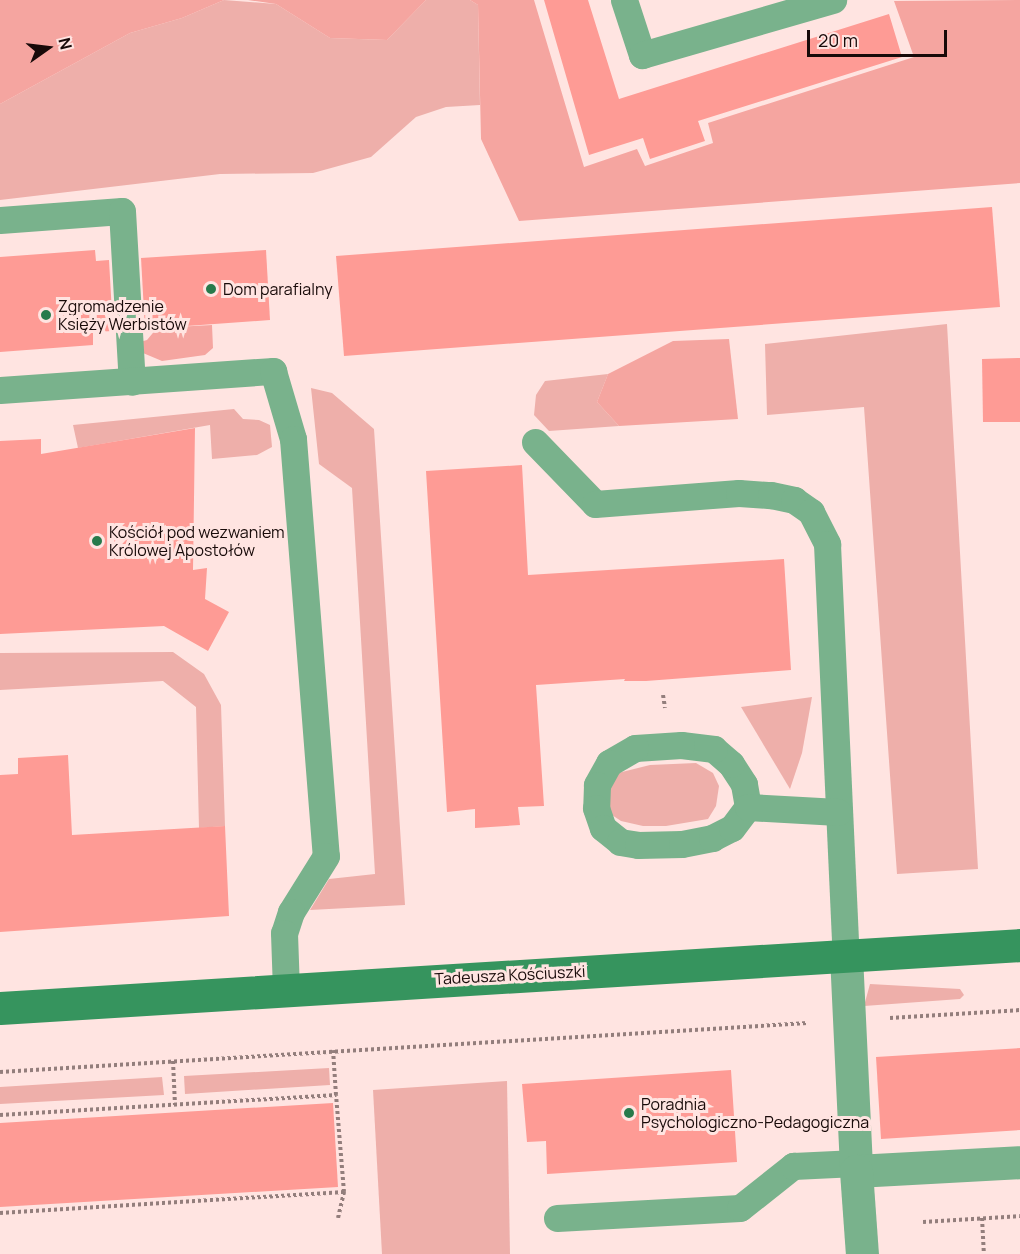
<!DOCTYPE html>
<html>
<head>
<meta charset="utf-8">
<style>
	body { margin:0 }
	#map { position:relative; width:1020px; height:1254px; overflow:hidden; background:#ffe4e1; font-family:Manrope,sans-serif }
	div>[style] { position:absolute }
	.green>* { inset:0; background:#eeafaa }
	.forest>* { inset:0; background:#f5a5a0 }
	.building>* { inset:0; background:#fe9b95 }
	.path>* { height:4px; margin-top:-2px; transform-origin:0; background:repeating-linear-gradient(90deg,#937e7c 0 3px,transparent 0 6px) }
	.lane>* { height:27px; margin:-13.5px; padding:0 13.5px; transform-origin:13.5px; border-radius:13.5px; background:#79b28c }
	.street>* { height:33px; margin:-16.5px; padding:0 16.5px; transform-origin:16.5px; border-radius:16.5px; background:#79b28c }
	.secondary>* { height:33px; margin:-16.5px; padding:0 16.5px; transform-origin:16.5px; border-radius:16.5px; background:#36945e }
	.dots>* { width:16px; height:16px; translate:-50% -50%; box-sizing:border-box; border:3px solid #ffe4e1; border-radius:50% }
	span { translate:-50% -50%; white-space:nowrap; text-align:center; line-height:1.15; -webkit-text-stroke:6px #ffe4e1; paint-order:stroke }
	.poi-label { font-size:16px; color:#180a09 }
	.left { translate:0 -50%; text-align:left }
	.street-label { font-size:16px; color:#180a09 }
	.north { position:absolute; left:18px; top:18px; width:60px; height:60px; -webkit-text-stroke:4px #ffe4e1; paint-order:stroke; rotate:76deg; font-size:16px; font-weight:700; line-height:24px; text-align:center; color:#180a09 }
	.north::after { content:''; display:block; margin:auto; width:21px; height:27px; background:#180a09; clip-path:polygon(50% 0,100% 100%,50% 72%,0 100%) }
	.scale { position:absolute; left:807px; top:30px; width:140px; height:27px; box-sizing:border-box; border:3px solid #180a09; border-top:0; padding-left:8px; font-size:18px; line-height:21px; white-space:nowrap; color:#180a09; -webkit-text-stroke:4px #ffe4e1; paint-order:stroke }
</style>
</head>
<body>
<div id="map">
	<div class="green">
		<div style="clip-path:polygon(224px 0,276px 4px,330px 38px,387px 40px,426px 0,470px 0,478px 5px,480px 105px,446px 107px,416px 117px,371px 157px,313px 173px,220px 174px,0 200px,0 104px,130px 33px,182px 18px)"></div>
		<div style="clip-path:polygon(947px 324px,978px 869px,897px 874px,864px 407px,767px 415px,765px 344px)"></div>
		<div style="clip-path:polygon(608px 374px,597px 402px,619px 426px,549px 431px,534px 415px,536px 395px,545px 381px)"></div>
		<div style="clip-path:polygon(311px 388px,332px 393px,374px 429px,405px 905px,310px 910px,329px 879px,375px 874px,352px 488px,319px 464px)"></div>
		<div style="clip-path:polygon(234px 409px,243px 419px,259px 420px,270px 425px,272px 447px,257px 455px,212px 459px,210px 425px,78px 448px,73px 425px)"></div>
		<div style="clip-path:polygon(173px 652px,204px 674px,221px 705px,225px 826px,199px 828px,196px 707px,163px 681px,0 690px,0 653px)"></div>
		<div style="clip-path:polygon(812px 697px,802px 753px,790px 789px,741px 707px)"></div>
		<div style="clip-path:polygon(696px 763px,713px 773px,719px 786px,716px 806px,708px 819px,666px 826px,643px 826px,621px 821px,606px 811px,605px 797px,618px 773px,650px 765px)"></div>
		<div style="clip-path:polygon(870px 984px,960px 989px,964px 995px,960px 999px,864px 1006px)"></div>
		<div style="clip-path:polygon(329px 1068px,330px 1085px,185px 1094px,184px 1076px)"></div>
		<div style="clip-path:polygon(162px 1077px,164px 1095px,0 1104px,0 1087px)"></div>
		<div style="clip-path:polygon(507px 1081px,510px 1254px,382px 1254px,373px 1090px)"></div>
	</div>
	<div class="forest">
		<div style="clip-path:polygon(0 0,224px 0,182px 18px,130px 33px,0 104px)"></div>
		<div style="clip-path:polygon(248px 0,426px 0,387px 40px,330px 38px,276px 4px)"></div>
		<div style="clip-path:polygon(470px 0,534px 0,584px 167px,637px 149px,645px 166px,713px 143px,708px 123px,914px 57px,894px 1px,1020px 0,1020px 183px,519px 221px,481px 139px,478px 5px)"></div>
		<div style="clip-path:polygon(212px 325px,213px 348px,205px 355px,162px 361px,143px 353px,140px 342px,147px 340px,157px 328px)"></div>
		<div style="clip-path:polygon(729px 339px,738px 419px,619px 426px,597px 402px,608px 374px,673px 341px)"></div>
	</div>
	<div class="building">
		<div style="clip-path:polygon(544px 0,588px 0,619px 99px,889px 14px,902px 57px,698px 121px,705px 141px,650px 159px,643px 138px,589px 155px)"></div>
		<div style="clip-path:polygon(992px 207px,1000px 307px,344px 356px,336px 256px)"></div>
		<div style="clip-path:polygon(95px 250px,96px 261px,109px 260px,113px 331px,93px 332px,93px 345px,0 352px,0 257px)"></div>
		<div style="clip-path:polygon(266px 250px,270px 320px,145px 329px,141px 258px)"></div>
		<div style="clip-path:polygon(1020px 358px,1020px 422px,983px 422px,982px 359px)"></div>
		<div style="clip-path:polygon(195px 428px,193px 570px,207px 568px,205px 599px,229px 612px,208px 651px,164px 626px,0 634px,0 441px,41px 439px,41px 454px)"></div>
		<div style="clip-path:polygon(522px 465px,528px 575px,784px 559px,791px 670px,646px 681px,624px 681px,625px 679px,536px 685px,544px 806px,518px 807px,520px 825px,475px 828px,475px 809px,447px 812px,426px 471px)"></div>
		<div style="clip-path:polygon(68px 755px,72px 835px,225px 826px,229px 916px,0 932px,0 775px,18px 774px,18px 758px)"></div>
		<div style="clip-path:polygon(1020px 1048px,1020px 1130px,881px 1139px,876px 1057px)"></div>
		<div style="clip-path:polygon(731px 1070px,737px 1162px,547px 1174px,546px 1141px,527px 1142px,522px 1084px)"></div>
		<div style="clip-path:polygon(333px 1103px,338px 1187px,0 1207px,0 1123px)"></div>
	</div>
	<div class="path">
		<div style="left:663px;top:695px;width:13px;rotate:81deg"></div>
		<div style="left:890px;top:1018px;width:130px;rotate:-3.5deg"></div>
		<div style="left:173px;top:1061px;width:44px;rotate:87.4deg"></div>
		<div style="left:0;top:1072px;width:809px;rotate:-3.47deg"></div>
		<div style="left:0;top:1115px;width:337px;rotate:-3.4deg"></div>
		<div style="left:336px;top:1095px;width:45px;rotate:-93.8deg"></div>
		<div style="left:0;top:1213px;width:345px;rotate:-3.5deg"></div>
		<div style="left:344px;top:1192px;width:97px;rotate:-94.7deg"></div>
		<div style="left:338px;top:1218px;width:27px;rotate:-77deg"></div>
		<div style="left:982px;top:1218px;width:36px;rotate:87deg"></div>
		<div style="left:923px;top:1222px;width:97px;rotate:-3.5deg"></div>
	</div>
	<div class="lane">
		<div style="left:624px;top:0;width:58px;rotate:71.9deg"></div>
		<div style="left:642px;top:55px;width:199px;rotate:-16.1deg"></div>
		<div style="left:0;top:220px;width:122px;rotate:-4.2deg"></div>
		<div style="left:122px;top:211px;width:171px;rotate:86.7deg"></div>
		<div style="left:0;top:390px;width:274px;rotate:-4deg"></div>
		<div style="left:273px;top:371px;width:71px;rotate:73.6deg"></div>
		<div style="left:293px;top:439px;width:418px;rotate:85.5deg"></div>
		<div style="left:326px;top:856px;width:66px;rotate:122deg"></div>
		<div style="left:291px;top:912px;width:22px;rotate:108deg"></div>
		<div style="left:284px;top:933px;width:56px;rotate:88deg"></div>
		<div style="left:535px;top:442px;width:86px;rotate:45.9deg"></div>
		<div style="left:595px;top:504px;width:144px;rotate:-4.4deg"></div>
		<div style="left:739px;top:493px;width:32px;rotate:4deg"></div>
		<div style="left:771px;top:495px;width:24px;rotate:12deg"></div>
		<div style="left:794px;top:500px;width:21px;rotate:35deg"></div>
		<div style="left:811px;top:512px;width:36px;rotate:63deg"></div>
		<div style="left:827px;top:544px;width:411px;rotate:87.4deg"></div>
		<div style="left:748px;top:807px;width:23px;rotate:-100deg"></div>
		<div style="left:744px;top:784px;width:24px;rotate:-123deg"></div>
		<div style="left:731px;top:764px;width:23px;rotate:-139deg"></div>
		<div style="left:714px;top:749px;width:33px;rotate:-173deg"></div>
		<div style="left:681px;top:745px;width:46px;rotate:176.3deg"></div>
		<div style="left:635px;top:748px;width:30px;rotate:150deg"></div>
		<div style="left:609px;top:763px;width:25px;rotate:119deg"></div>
		<div style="left:597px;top:785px;width:23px;rotate:92deg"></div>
		<div style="left:596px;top:808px;width:21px;rotate:71deg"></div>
		<div style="left:603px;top:828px;width:22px;rotate:39deg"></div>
		<div style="left:620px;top:842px;width:18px;rotate:9deg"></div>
		<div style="left:638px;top:845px;width:44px;rotate:-1.3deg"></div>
		<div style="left:682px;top:844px;width:31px;rotate:-11deg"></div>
		<div style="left:712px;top:838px;width:22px;rotate:-27deg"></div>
		<div style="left:732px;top:828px;width:26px;rotate:-53deg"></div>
		<div style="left:748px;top:807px;width:90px;rotate:3.2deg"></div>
		<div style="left:557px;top:1218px;width:183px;rotate:-3.1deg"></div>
		<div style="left:740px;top:1208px;width:68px;rotate:-38.4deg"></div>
		<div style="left:793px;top:1166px;width:63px;rotate:-2.7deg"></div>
	</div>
	<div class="street">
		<div style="left:846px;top:955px;width:216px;rotate:87.3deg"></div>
		<div style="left:856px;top:1171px;width:164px;rotate:-3.1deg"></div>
		<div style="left:856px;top:1171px;width:83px;rotate:85.9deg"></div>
	</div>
	<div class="secondary">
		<div style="left:0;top:1008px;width:1022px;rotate:-3.53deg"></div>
	</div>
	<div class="dots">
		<div style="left:211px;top:289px;background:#287a4b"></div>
		<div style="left:46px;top:315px;background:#287a4b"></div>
		<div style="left:97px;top:541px;background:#287a4b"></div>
		<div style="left:629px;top:1113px;background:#287a4b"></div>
	</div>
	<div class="poi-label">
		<span class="left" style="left:223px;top:289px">Dom parafialny</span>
		<span class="left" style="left:58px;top:315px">Zgromadzenie<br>Księży Werbistów</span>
		<span class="left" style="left:109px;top:541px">Kościół pod wezwaniem<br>Królowej Apostołów</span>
		<span class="left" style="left:641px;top:1113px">Poradnia<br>Psychologiczno-Pedagogiczna</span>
	</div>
	<div class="street-label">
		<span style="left:510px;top:975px;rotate:-3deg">Tadeusza Kościuszki</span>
	</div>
	<div class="north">N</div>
	<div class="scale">20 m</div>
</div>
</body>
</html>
